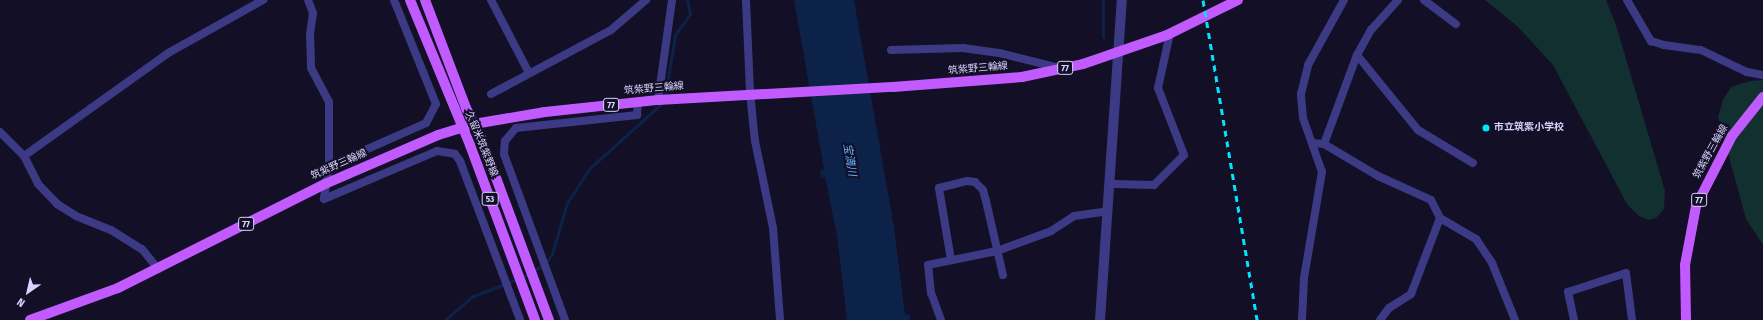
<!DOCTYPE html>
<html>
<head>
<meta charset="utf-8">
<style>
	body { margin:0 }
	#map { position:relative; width:1763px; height:320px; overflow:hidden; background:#130f26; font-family:"Fira Sans Condensed","Noto Sans JP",sans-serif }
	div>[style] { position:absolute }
	.green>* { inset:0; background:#12302f }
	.water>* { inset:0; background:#0c2248 }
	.stream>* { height:3px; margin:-1.5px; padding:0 1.5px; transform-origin:1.5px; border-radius:1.5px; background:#0c2248 }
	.minor>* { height:8px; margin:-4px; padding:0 4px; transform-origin:4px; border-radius:4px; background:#3d3a85 }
	.tertiary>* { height:10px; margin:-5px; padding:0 5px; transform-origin:5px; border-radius:5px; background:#3d3a85 }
	.primary>* { height:10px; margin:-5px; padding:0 5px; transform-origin:5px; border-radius:5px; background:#c25bff }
	.rail>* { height:3px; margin-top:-1.5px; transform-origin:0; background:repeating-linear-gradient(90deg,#00e5ff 0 6px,transparent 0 11px) }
	.dots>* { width:11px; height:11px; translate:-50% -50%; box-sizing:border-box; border:2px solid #130f26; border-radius:50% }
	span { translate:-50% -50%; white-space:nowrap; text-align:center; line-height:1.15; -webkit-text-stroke:4px #130f26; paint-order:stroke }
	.shield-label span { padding:1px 3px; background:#130f26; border:1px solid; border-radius:3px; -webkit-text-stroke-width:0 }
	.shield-label { font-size:9px; color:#d9d4ff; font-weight:700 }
	.street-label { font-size:10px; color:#d9d4ff }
	.poi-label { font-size:10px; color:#d9d4ff; font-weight:700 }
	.left { translate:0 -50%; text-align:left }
	.water-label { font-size:11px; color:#62b6ff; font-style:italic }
	.north { position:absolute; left:8px; top:272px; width:40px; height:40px; -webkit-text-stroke:3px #130f26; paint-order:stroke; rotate:214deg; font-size:11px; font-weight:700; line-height:16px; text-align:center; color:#d9d4ff }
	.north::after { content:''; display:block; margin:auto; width:14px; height:18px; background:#d9d4ff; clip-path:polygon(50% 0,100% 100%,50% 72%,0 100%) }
</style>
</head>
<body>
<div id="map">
	<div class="green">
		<div style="clip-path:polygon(1485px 0,1606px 0,1616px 25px,1665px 191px,1664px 209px,1656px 218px,1649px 220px,1639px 216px,1627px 204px,1553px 65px,1517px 26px)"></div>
		<div style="clip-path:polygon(1763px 80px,1763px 245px,1746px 219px,1718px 117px,1723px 100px,1731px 87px,1750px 81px)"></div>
	</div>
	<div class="water">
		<div style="clip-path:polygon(794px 0,854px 0,894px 227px,905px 314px,910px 315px,910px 320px,847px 320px,837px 236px,825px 177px,821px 178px,820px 171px,824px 169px)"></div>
	</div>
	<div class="stream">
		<div style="left:1103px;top:0;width:37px;rotate:90deg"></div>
		<div style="left:665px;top:97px;width:63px;rotate:-80.8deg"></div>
		<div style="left:675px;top:35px;width:26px;rotate:-54deg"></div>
		<div style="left:690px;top:14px;width:14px;rotate:-102deg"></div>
		<div style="left:445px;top:320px;width:35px;rotate:-41deg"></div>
		<div style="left:471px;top:297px;width:56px;rotate:-21deg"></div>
		<div style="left:523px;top:277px;width:26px;rotate:-31deg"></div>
		<div style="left:545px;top:264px;width:12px;rotate:-55deg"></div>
		<div style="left:552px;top:254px;width:53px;rotate:-73.6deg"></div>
		<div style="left:567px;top:203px;width:42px;rotate:-56.7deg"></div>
		<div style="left:590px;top:168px;width:98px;rotate:-42.1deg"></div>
	</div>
	<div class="minor">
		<div style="left:308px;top:0;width:14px;rotate:69deg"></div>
		<div style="left:313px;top:13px;width:22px;rotate:98deg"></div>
		<div style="left:310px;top:35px;width:33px;rotate:88deg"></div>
		<div style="left:311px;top:68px;width:38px;rotate:62deg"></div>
		<div style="left:329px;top:102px;width:64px;rotate:90deg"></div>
		<div style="left:329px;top:166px;width:33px;rotate:99deg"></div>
		<div style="left:324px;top:199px;width:123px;rotate:-23deg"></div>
		<div style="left:437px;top:151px;width:18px;rotate:9deg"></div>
		<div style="left:455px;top:154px;width:9px;rotate:54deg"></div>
		<div style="left:460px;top:161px;width:170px;rotate:69.3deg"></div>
		<div style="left:491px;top:0;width:82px;rotate:62.5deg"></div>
		<div style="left:746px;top:0;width:93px;rotate:87.5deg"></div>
		<div style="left:750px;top:93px;width:48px;rotate:84.1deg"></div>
		<div style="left:755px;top:141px;width:89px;rotate:78.3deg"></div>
		<div style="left:773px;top:228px;width:92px;rotate:85.6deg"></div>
		<div style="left:1424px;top:0;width:40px;rotate:37deg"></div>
		<div style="left:1627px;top:0;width:48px;rotate:59.7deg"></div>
		<div style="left:1651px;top:41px;width:14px;rotate:17deg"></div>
		<div style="left:1664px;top:45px;width:37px;rotate:8deg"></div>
		<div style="left:1701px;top:50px;width:51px;rotate:25.6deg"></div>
		<div style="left:1747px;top:72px;width:16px;rotate:11deg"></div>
		<div style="left:891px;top:50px;width:72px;rotate:-1.6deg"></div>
		<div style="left:963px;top:48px;width:36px;rotate:8deg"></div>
		<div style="left:999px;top:53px;width:63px;rotate:13.8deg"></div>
		<div style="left:1357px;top:55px;width:97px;rotate:50.9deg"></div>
		<div style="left:1418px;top:130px;width:64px;rotate:31deg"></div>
		<div style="left:491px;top:94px;width:136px;rotate:-28.1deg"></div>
		<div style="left:611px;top:30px;width:46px;rotate:-40.6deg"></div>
		<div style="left:658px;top:100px;width:101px;rotate:-82deg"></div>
		<div style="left:0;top:132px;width:34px;rotate:45deg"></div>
		<div style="left:24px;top:156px;width:31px;rotate:63deg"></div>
		<div style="left:38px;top:184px;width:28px;rotate:46deg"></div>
		<div style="left:57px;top:204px;width:22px;rotate:32deg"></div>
		<div style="left:76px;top:216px;width:38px;rotate:22deg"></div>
		<div style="left:111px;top:230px;width:36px;rotate:32deg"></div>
		<div style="left:142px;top:249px;width:26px;rotate:51deg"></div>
		<div style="left:1313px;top:143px;width:11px;rotate:5deg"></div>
		<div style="left:1324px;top:144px;width:63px;rotate:30.7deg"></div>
		<div style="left:1378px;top:176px;width:58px;rotate:24.4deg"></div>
		<div style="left:1431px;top:200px;width:20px;rotate:63deg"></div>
		<div style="left:1440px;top:218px;width:42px;rotate:30.3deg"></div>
		<div style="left:1476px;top:239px;width:29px;rotate:56deg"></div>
		<div style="left:1492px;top:263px;width:61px;rotate:68deg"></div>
		<div style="left:1324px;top:144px;width:95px;rotate:-69.7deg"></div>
		<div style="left:1357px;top:55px;width:29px;rotate:-61deg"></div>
		<div style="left:1371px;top:30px;width:40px;rotate:-48deg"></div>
		<div style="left:24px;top:156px;width:179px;rotate:-35.5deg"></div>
		<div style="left:170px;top:52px;width:107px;rotate:-29.2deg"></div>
		<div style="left:329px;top:166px;width:106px;rotate:-23.9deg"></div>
		<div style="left:426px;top:123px;width:21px;rotate:-62deg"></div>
		<div style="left:436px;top:104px;width:112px;rotate:-112deg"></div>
		<div style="left:1114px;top:184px;width:40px;rotate:1.4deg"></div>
		<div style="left:1154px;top:185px;width:42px;rotate:-45deg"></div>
		<div style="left:1184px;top:155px;width:72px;rotate:-111.2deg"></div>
		<div style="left:1158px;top:88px;width:56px;rotate:-77.7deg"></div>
		<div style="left:951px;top:260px;width:73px;rotate:-99.5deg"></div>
		<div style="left:939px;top:188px;width:29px;rotate:-14deg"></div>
		<div style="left:967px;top:181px;width:8px;rotate:7deg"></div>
		<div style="left:975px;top:182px;width:11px;rotate:45deg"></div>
		<div style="left:983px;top:190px;width:11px;rotate:75deg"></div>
		<div style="left:986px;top:201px;width:76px;rotate:77.1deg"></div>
		<div style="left:565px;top:320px;width:177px;rotate:-110.2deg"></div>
		<div style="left:504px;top:154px;width:13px;rotate:-86deg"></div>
		<div style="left:505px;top:141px;width:17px;rotate:-50deg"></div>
		<div style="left:516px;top:128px;width:122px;rotate:-6.1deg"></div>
		<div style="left:637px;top:115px;width:13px;rotate:-86deg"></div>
		<div style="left:941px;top:320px;width:29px;rotate:-110deg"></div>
		<div style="left:931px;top:293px;width:28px;rotate:-96deg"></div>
		<div style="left:928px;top:265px;width:70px;rotate:-11.5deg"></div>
		<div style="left:997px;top:251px;width:58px;rotate:-20.3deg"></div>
		<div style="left:1051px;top:231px;width:27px;rotate:-33deg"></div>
		<div style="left:1074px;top:216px;width:34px;rotate:-8deg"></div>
		<div style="left:1302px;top:320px;width:42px;rotate:-87.3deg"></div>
		<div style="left:1304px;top:278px;width:108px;rotate:-80.4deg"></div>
		<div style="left:1322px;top:172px;width:57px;rotate:-109.4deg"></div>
		<div style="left:1303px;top:118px;width:24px;rotate:-95deg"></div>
		<div style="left:1301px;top:94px;width:30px;rotate:-76deg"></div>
		<div style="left:1308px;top:65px;width:74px;rotate:-61deg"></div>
		<div style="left:1380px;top:320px;width:15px;rotate:-53deg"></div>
		<div style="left:1389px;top:308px;width:26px;rotate:-32deg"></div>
		<div style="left:1411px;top:294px;width:81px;rotate:-69.1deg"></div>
		<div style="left:1574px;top:320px;width:29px;rotate:-102deg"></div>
		<div style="left:1568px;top:292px;width:61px;rotate:-18.1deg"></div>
		<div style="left:1626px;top:273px;width:47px;rotate:82.7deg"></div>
	</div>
	<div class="tertiary">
		<div style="left:1100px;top:320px;width:321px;rotate:-86.1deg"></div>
	</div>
	<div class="primary">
		<div style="left:410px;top:0;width:157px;rotate:67.5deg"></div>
		<div style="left:470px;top:145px;width:187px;rotate:69.6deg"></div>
		<div style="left:425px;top:0;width:116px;rotate:69.2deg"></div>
		<div style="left:466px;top:108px;width:36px;rotate:63deg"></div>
		<div style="left:482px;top:140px;width:192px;rotate:69.6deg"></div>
		<div style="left:30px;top:320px;width:94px;rotate:-20deg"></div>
		<div style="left:118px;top:288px;width:232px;rotate:-26.7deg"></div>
		<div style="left:325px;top:184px;width:123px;rotate:-23.4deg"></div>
		<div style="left:438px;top:135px;width:38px;rotate:-17deg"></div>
		<div style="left:474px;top:124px;width:72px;rotate:-9.6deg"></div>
		<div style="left:545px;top:112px;width:114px;rotate:-6.1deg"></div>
		<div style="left:658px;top:100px;width:235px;rotate:-3.2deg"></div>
		<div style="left:893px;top:87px;width:129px;rotate:-4.4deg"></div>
		<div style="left:1022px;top:77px;width:62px;rotate:-12deg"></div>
		<div style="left:1083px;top:64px;width:89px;rotate:-19deg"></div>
		<div style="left:1167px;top:35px;width:79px;rotate:-26.2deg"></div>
		<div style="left:1686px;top:320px;width:55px;rotate:-91deg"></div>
		<div style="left:1685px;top:265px;width:60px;rotate:-79.4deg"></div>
		<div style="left:1696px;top:206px;width:79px;rotate:-62.8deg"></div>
		<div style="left:1732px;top:136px;width:50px;rotate:-51.5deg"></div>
	</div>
	<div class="rail">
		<div style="left:1203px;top:0;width:325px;rotate:80.4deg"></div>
	</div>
	<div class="dots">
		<div style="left:1486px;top:128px;background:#00e5ff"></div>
	</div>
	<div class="shield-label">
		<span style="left:1065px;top:68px">77</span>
		<span style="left:611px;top:105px">77</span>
		<span style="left:490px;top:199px">53</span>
		<span style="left:1699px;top:200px">77</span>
		<span style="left:246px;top:224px">77</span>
	</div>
	<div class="street-label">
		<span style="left:978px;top:69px;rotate:-5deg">筑紫野三輪線</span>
		<span style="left:654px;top:89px;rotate:-5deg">筑紫野三輪線</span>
		<span style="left:481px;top:144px;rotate:68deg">久留米筑紫野線</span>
		<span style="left:1711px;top:152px;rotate:-61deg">筑紫野三輪線</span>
		<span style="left:339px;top:165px;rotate:-24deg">筑紫野三輪線</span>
	</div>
	<div class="poi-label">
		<span class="left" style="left:1494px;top:128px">市立筑紫小学校</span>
	</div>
	<div class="water-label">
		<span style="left:849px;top:160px;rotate:81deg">宝満川</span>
	</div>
	<div class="north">N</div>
</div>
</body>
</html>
